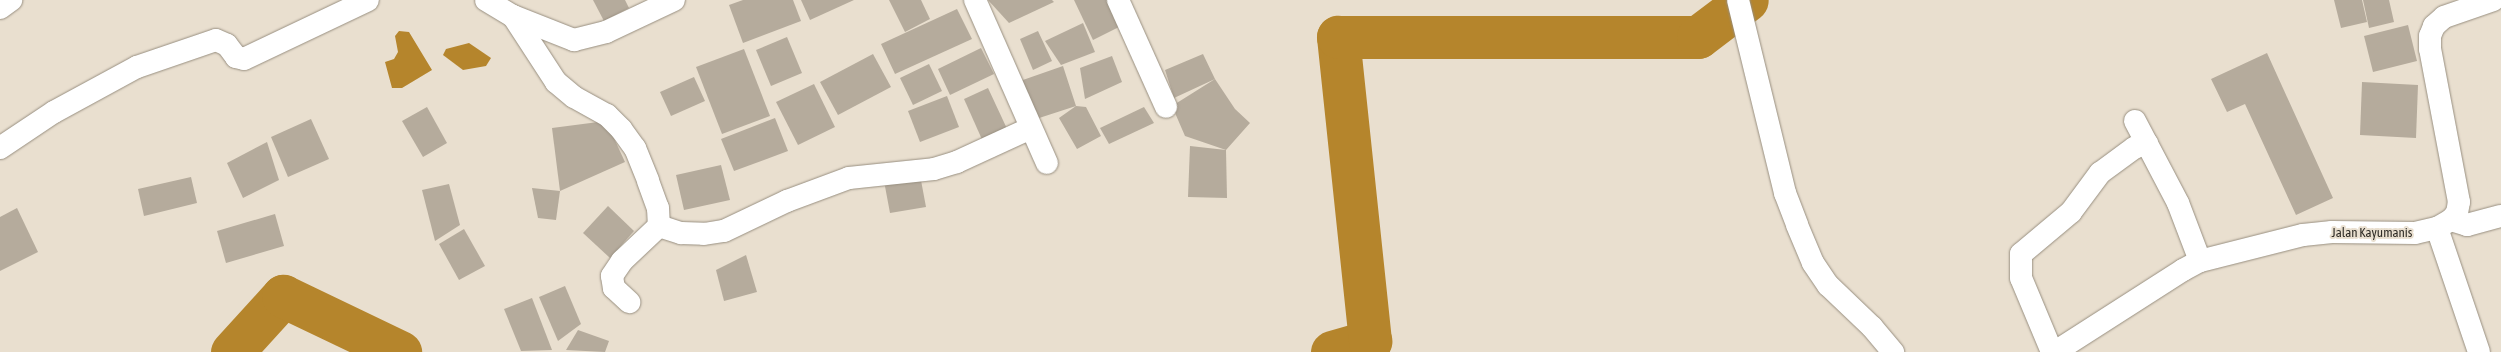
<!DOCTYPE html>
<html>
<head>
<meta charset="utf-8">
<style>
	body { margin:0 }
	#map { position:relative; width:2501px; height:352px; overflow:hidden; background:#e9dfcf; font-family:"Asap Condensed",sans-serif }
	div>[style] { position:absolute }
	.water>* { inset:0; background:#b5852c }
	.river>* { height:43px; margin:-21.5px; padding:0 21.5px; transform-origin:21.5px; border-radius:21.5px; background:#b5852c }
	.building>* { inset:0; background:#b5ab9c }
	.roads { filter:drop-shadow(0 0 1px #988f80) drop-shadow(0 0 1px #988f80) }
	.minor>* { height:22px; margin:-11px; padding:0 11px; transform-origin:11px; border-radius:11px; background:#fff }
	span { translate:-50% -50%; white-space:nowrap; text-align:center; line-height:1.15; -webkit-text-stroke:4px #e9dfcf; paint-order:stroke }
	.street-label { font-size:13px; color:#2f2c26 }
</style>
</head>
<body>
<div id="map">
	<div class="water">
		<div style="clip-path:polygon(399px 31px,409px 32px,432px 70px,402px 88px,392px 88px,385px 62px,394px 59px,398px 52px,395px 36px)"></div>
		<div style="clip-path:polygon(469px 43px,491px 58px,486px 66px,463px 70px,443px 55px,446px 49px)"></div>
	</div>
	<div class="river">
		<div style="left:232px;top:352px;width:76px;rotate:-47.7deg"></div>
		<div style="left:283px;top:296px;width:130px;rotate:25.6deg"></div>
		<div style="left:1332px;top:352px;width:40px;rotate:-16deg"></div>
		<div style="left:1370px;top:341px;width:306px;rotate:-96deg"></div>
		<div style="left:1338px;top:37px;width:360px"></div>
		<div style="left:1698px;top:37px;width:61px;rotate:-37.1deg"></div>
	</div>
	<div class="building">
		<div style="clip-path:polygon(593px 0,625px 0,629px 8px,604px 21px)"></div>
		<div style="clip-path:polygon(743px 0,793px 0,801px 21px,743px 43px,729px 5px)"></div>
		<div style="clip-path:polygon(801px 0,854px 0,810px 20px)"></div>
		<div style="clip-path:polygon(889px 0,921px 0,930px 19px,905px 32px)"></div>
		<div style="clip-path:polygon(988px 0,1052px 0,1054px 2px,1009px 23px)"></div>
		<div style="clip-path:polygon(1074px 0,1108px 0,1121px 26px,1093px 40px)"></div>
		<div style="clip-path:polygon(2334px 0,2362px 0,2367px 22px,2341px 28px)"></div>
		<div style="clip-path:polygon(2363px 0,2389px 0,2394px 22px,2369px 28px)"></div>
		<div style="clip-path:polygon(957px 9px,972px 39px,895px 74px,881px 44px)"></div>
		<div style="clip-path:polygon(1083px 23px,1095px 52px,1061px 65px,1045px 41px)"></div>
		<div style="clip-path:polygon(2408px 25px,2417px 61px,2373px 72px,2364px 36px)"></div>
		<div style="clip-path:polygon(1038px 31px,1052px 61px,1033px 70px,1020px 39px)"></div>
		<div style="clip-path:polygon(787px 37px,802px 73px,771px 86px,756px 50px)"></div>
		<div style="clip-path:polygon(981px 48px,994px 74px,950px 95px,938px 69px)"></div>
		<div style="clip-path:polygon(744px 49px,770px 116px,722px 134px,696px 67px)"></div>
		<div style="clip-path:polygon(2267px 53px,2333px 198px,2296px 215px,2245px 104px,2227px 112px,2211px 79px)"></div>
		<div style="clip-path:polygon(873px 54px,891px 87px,838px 115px,820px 82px)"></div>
		<div style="clip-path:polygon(1203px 54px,1215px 79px,1235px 109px,1250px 123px,1226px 150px,1185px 136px,1172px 106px,1215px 79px,1174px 98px,1165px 70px)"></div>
		<div style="clip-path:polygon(1112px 56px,1122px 82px,1085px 99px,1080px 68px)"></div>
		<div style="clip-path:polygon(929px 64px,942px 91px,913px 105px,900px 78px)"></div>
		<div style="clip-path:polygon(1063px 66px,1076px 106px,1086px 107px,1101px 136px,1077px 149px,1059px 118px,1076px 106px,1033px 120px,1020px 81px)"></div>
		<div style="clip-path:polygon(694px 77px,705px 101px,671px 116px,660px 92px)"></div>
		<div style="clip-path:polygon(2362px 82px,2418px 85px,2416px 138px,2360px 135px)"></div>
		<div style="clip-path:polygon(814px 84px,835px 127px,798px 145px,776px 102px)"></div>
		<div style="clip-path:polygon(988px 88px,1009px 133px,984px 144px,964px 99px)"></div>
		<div style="clip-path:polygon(947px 96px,959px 127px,920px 142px,908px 111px)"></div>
		<div style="clip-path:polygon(427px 107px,447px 143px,423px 157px,402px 121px)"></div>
		<div style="clip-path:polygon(1144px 107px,1154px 123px,1109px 144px,1100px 128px)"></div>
		<div style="clip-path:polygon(775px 118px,788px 151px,734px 171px,721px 139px)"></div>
		<div style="clip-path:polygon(311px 119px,329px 159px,288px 177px,271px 137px)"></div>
		<div style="clip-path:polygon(606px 121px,625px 162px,560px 191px,552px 128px)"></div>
		<div style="clip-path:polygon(267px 142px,279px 180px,243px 198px,227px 163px)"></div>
		<div style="clip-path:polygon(1190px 146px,1226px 150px,1227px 198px,1188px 197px)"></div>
		<div style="clip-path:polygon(721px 165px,730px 200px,684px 210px,676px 175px)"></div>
		<div style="clip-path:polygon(920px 175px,926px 207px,890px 213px,884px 181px)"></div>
		<div style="clip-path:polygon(191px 177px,197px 203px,144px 216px,138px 189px)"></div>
		<div style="clip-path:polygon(449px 184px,460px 225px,435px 241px,422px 190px)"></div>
		<div style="clip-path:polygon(532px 188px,560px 191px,556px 220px,538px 218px)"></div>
		<div style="clip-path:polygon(608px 206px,634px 231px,610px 258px,583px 233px)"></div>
		<div style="clip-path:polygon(17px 208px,38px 252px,0 271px,0 217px)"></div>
		<div style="clip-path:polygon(275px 214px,284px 246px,226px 263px,217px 231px)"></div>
		<div style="clip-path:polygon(464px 229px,485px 266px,459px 280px,439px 244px)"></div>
		<div style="clip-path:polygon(746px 255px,757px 292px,724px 301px,716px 270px)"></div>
		<div style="clip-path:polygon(565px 286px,581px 324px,558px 341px,539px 297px)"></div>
		<div style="clip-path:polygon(532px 298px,552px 350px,521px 351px,504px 309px)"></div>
		<div style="clip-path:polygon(578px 330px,609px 341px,605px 352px,566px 350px)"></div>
	</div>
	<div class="roads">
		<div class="minor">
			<div style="left:486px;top:0;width:31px;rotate:31deg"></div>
			<div style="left:513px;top:16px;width:66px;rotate:21.5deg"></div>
			<div style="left:574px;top:40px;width:33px;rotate:-14deg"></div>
			<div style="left:606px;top:32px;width:75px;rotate:-25.2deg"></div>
			<div style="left:975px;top:0;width:178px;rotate:66.2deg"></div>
			<div style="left:1118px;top:0;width:117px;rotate:65.8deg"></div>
			<div style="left:1738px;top:0;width:199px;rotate:76.3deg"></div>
			<div style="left:1785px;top:193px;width:34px;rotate:69deg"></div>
			<div style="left:1797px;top:225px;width:41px;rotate:67.2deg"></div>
			<div style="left:1813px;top:263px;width:27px;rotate:56deg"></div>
			<div style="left:1828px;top:285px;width:61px;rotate:43.7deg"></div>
			<div style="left:1872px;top:327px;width:33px;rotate:50deg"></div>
			<div style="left:0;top:8px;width:14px;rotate:-36deg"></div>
			<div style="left:513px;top:16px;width:79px;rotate:56.9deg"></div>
			<div style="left:556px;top:82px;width:23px;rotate:40deg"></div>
			<div style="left:574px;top:97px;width:38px;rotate:29deg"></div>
			<div style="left:607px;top:115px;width:20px;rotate:45deg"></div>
			<div style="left:621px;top:129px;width:24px;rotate:54deg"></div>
			<div style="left:635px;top:148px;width:35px;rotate:68deg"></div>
			<div style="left:648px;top:181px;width:29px;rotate:70deg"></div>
			<div style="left:658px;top:208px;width:18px;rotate:87deg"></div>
			<div style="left:659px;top:226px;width:51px;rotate:136.6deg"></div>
			<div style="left:622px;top:261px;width:18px;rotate:124deg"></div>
			<div style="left:612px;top:276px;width:12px;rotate:81deg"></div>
			<div style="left:614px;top:288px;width:21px;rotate:43deg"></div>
			<div style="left:2135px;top:121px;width:93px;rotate:62.3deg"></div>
			<div style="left:2178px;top:203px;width:62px;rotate:69.2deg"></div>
			<div style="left:0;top:148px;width:65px;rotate:-33.7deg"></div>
			<div style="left:54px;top:112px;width:94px;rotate:-28.5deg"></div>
			<div style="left:137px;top:67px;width:83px;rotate:-18.9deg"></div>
			<div style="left:216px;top:40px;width:12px;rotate:24deg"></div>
			<div style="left:227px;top:45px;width:15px;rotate:53deg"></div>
			<div style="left:236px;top:57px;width:8px;rotate:14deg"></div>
			<div style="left:244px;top:59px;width:137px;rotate:-25.4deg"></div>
			<div style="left:2451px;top:220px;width:17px;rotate:17deg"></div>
			<div style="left:2467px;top:225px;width:35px;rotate:-15deg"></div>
			<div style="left:659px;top:226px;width:23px;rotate:18deg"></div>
			<div style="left:681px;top:233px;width:23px;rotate:2deg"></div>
			<div style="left:704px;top:234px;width:20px;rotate:-9deg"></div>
			<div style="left:724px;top:231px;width:70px;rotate:-25.5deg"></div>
			<div style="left:787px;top:201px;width:66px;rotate:-20.4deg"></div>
			<div style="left:849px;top:178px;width:85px;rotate:-6deg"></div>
			<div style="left:934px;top:169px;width:24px;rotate:-17deg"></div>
			<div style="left:957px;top:162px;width:81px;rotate:-24.7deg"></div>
			<div style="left:2437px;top:228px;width:131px;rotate:71.3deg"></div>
			<div style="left:2052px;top:352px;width:80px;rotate:-112.7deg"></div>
			<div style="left:2021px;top:278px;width:24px;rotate:-90deg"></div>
			<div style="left:2021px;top:254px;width:65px;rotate:-40deg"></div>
			<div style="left:2071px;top:212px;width:49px;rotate:-53.4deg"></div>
			<div style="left:2100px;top:173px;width:42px;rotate:-36.3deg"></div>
			<div style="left:2134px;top:148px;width:14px;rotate:-21deg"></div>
			<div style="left:2055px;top:352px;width:152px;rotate:-32.6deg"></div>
			<div style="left:2183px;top:270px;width:19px;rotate:-28deg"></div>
			<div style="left:2200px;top:261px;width:106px;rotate:-14.2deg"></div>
			<div style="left:2303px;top:235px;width:29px;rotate:-6deg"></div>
			<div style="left:2332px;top:232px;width:83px;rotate:0.7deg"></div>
			<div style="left:2415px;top:233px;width:23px;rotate:-13deg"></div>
			<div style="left:2437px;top:228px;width:16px;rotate:-30deg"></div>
			<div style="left:2451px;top:220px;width:9px;rotate:-49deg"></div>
			<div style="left:2457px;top:213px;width:11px;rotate:-80deg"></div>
			<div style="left:2459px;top:202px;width:156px;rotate:-100.7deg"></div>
			<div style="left:2430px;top:49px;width:13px;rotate:-90deg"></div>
			<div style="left:2430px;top:36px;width:11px;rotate:-68deg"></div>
			<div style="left:2434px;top:26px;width:13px;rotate:-42deg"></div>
			<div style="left:2444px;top:17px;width:52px;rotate:-19.1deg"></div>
		</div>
	</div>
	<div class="street-label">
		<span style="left:2372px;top:233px">Jalan Kayumanis</span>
	</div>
</div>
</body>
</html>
